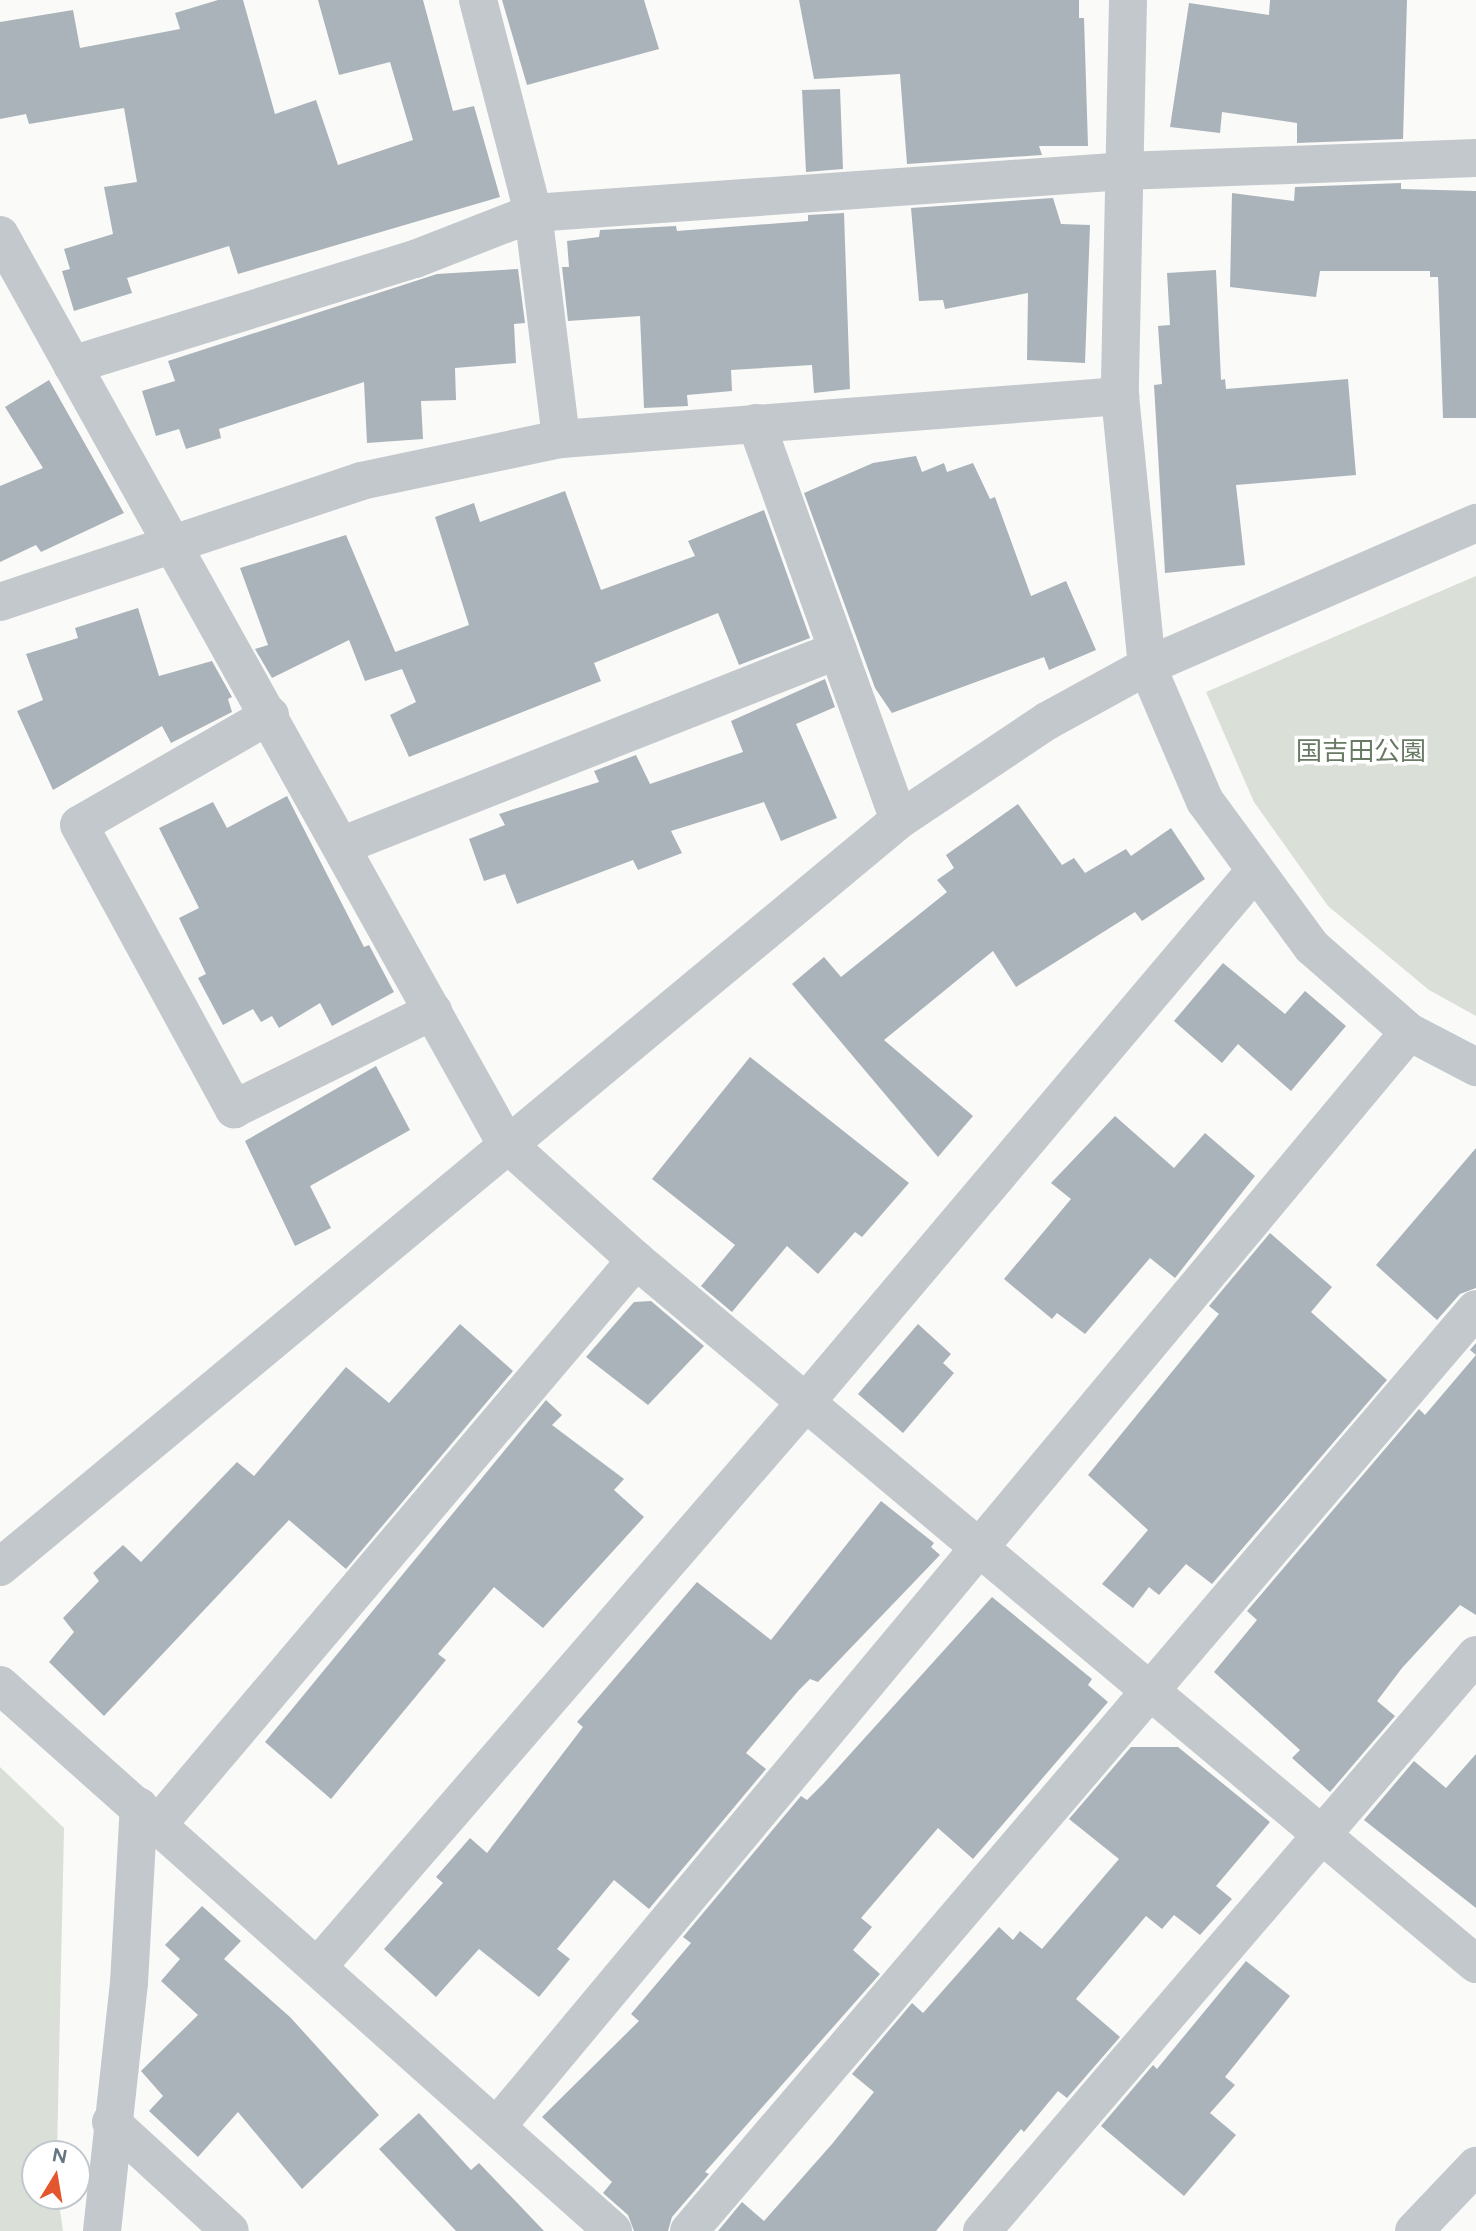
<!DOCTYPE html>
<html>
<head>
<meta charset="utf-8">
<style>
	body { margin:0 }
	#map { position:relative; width:1476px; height:2231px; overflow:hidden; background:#fafaf8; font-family:Figtree,"Noto Sans JP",sans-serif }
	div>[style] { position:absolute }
	.green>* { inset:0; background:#dadfd7 }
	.building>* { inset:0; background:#aab3b9 }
	.minor>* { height:38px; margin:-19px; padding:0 19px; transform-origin:19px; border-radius:19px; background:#c3c8cc }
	span { translate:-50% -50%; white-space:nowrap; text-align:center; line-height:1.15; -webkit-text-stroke:7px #fff; paint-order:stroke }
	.park-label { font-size:26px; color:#687a64 }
	.north { position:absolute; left:21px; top:2140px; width:70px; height:70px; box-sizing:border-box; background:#fff; border:2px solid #c1c8cd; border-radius:50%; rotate:11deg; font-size:19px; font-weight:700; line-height:28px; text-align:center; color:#657683 }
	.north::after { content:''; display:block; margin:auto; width:24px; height:32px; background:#e4572e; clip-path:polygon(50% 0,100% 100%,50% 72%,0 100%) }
</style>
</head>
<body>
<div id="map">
	<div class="green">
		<div style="clip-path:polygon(1476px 576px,1476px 1016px,1429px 990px,1328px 906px,1254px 802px,1206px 692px)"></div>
		<div style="clip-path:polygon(0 1767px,64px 1828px,57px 2154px,35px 2154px,35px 2196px,58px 2196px,63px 2231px,0 2231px)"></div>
	</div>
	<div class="building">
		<div style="clip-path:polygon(218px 0,243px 0,275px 114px,316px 100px,338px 165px,413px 140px,390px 62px,339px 75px,318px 0,423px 0,453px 111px,474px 106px,500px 197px,238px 274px,229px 246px,127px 278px,132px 293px,74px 311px,62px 271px,70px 269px,64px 249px,113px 234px,104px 187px,137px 182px,124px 108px,29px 124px,26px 114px,0 119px,0 22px,73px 10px,80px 48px,180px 29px,175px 13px)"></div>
		<div style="clip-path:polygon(502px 0,644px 0,659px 49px,527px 85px)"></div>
		<div style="clip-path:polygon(799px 0,1079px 0,1079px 18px,1084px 18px,1088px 146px,1039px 146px,1042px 155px,907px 164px,900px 74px,814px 79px)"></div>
		<div style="clip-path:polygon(1270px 0,1407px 0,1403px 139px,1297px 143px,1297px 123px,1222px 112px,1220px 133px,1170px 127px,1189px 3px,1269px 15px)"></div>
		<div style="clip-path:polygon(840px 89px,843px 169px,806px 172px,802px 90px)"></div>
		<div style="clip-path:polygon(1401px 183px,1401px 189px,1476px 191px,1476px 418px,1443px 418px,1438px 277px,1430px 277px,1430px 271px,1320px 271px,1316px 297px,1230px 287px,1232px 193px,1294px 201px,1295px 187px)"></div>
		<div style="clip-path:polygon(1053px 198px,1061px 224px,1090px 225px,1085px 363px,1027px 360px,1028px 293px,945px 309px,943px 300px,919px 301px,911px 208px)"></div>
		<div style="clip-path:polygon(844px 213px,850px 389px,814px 393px,812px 365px,731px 370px,732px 391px,687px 395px,688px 406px,644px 408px,640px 316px,568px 321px,562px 267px,569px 267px,567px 241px,599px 237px,600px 230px,676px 226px,677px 231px,808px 221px,808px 215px)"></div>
		<div style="clip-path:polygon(518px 269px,525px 323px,514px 324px,516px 363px,455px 368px,456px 400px,421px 401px,423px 439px,367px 443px,364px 382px,219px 429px,221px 438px,186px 449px,179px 429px,156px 436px,142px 391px,175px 381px,168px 361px,437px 274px)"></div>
		<div style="clip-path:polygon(1216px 270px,1221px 380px,1225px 379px,1226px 389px,1348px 379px,1356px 475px,1236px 485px,1245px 565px,1165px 573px,1154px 385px,1162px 384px,1158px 326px,1170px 325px,1167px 273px)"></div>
		<div style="clip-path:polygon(49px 380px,124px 513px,41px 552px,36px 545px,0 562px,0 486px,43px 468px,5px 407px)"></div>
		<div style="clip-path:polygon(916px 456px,922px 472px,944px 463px,947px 472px,973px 463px,990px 499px,995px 497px,1031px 596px,1066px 581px,1096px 650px,1049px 670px,1044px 657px,892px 713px,875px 688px,804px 493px,873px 463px)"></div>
		<div style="clip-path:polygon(565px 491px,601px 590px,695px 556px,688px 541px,764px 510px,810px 638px,739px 665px,718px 613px,594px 663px,601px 681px,409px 757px,390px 715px,416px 702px,402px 669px,365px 681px,349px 640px,272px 678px,255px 649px,268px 645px,240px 568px,346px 535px,402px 668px,395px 652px,469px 625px,435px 517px,474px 503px,480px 522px)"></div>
		<div style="clip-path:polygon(138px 608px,159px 676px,212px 661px,232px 697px,228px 699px,232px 712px,171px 743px,162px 726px,53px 790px,17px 711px,43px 700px,26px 654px,78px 638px,75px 628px)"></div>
		<div style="clip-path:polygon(825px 679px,835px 707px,796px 724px,837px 818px,781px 841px,764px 802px,671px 831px,682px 853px,638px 870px,633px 860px,517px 904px,505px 874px,484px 881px,469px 839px,505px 825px,499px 814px,599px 782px,594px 771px,636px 755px,650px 784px,743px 752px,731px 721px)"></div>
		<div style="clip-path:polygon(287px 796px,364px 947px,369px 945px,394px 992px,332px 1026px,320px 1003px,279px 1028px,272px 1016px,261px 1022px,253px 1009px,223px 1025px,198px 978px,206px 974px,179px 918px,199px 908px,159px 828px,213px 802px,227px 828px)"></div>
		<div style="clip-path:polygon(1018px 804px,1062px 865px,1074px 858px,1085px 873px,1126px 849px,1131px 856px,1171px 828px,1205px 879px,1142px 921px,1135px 912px,1016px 987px,993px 951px,884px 1040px,973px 1116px,938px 1157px,792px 984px,824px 957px,841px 977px,947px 892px,937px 880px,954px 868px,946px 855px)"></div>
		<div style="clip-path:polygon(1223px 963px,1285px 1014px,1305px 991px,1346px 1026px,1291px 1091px,1238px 1044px,1222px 1063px,1174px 1021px)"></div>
		<div style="clip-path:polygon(750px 1057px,909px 1183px,862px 1237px,855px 1232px,818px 1274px,787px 1246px,732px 1312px,701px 1286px,735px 1245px,652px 1179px)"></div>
		<div style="clip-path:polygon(376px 1066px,410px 1130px,310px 1186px,331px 1228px,295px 1246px,245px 1141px)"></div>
		<div style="clip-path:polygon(1115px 1116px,1174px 1168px,1205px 1133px,1255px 1176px,1175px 1278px,1150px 1258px,1085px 1334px,1057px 1313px,1052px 1319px,1004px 1279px,1071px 1199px,1051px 1183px)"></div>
		<div style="clip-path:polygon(1476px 1148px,1476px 1288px,1460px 1294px,1437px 1320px,1376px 1265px)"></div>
		<div style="clip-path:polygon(1270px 1233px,1332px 1287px,1311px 1312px,1387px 1380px,1212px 1584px,1186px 1564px,1159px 1595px,1149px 1587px,1133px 1608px,1102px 1584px,1148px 1530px,1088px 1475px,1219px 1314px,1209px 1306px)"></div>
		<div style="clip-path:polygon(651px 1301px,704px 1346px,648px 1405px,586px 1357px,634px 1302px)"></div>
		<div style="clip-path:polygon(460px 1324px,513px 1371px,346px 1569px,289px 1520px,104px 1716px,49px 1662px,74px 1632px,63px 1618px,99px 1581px,93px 1573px,123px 1545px,141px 1562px,237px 1462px,254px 1476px,346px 1367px,389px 1403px)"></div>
		<div style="clip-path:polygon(918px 1324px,951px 1354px,943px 1363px,954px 1373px,903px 1433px,858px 1394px)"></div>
		<div style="clip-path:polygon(1476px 1343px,1476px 1615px,1460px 1605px,1402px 1668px,1377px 1701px,1395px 1716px,1330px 1792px,1292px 1758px,1300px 1750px,1214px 1672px,1257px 1620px,1247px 1611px,1419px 1409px,1425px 1415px,1476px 1355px,1470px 1350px)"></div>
		<div style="clip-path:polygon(546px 1400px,562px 1415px,552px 1425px,624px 1479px,614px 1490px,644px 1517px,543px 1628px,494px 1587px,438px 1654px,446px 1660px,331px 1799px,265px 1742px)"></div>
		<div style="clip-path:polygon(881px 1501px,934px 1543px,931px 1547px,940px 1555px,818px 1682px,810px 1679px,799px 1690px,746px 1753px,766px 1769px,649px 1909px,614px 1880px,557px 1949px,570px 1959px,539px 1997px,479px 1949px,436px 1997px,384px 1949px,443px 1883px,436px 1877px,470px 1838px,487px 1853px,583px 1727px,577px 1722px,697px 1582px,771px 1640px)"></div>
		<div style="clip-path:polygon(992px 1597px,1092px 1679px,1088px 1685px,1108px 1702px,973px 1859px,938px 1828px,861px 1918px,872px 1927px,853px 1950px,880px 1974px,705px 2172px,709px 2174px,672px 2217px,668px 2231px,634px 2231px,628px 2215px,603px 2193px,612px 2182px,542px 2117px,639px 2021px,631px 2014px,691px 1943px,683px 1937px,801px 1796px,807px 1800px,824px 1783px)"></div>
		<div style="clip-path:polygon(1131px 1747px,1178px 1747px,1270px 1822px,1216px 1886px,1232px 1899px,1200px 1935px,1174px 1915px,1162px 1929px,1146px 1916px,1076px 1999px,1120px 2037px,1067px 2098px,1058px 2091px,1024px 2132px,1021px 2129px,936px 2231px,718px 2231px,742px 2202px,764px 2221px,832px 2144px,874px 2092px,852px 2074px,912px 2003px,923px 2013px,999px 1927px,1013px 1940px,1020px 1931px,1042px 1949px,1119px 1859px,1069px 1819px)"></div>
		<div style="clip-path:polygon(1476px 1754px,1476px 1908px,1364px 1820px,1414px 1761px,1446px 1788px)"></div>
		<div style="clip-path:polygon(202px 1906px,241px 1941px,224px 1959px,290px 2017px,379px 2115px,302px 2189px,238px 2112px,198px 2157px,149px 2111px,163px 2096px,141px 2071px,198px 2015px,161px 1981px,180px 1959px,165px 1945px)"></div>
		<div style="clip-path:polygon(1246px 1961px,1290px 1996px,1225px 2077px,1235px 2085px,1210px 2113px,1236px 2135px,1184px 2196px,1101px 2126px,1153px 2065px,1157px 2069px)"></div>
		<div style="clip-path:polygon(419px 2113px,471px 2170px,479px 2163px,544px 2231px,456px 2231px,379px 2149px)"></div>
	</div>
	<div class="minor">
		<div style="left:478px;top:0;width:220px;rotate:75.5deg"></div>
		<div style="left:533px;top:213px;width:228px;rotate:82.9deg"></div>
		<div style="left:1128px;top:0;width:396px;rotate:91.2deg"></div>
		<div style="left:1120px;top:396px;width:271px;rotate:84.3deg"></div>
		<div style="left:1147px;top:666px;width:147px;rotate:66.8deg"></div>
		<div style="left:1205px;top:801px;width:181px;rotate:53.8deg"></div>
		<div style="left:1312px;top:947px;width:129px;rotate:41.2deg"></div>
		<div style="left:1409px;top:1032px;width:76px;rotate:27.6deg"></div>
		<div style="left:0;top:235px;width:1038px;rotate:60.89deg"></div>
		<div style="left:505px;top:1142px;width:176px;rotate:42deg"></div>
		<div style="left:636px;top:1260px;width:1096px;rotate:39.97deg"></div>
		<div style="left:72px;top:365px;width:359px;rotate:-17.2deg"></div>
		<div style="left:415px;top:259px;width:127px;rotate:-21.3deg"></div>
		<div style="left:533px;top:213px;width:592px;rotate:-4.06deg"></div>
		<div style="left:1124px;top:171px;width:352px;rotate:-2.1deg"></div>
		<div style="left:756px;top:423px;width:422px;rotate:70.2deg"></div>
		<div style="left:0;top:602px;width:381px;rotate:-18.5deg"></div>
		<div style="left:361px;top:481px;width:204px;rotate:-11.9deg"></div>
		<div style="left:561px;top:439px;width:561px;rotate:-4.4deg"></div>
		<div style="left:270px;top:715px;width:220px;rotate:150.1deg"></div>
		<div style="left:79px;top:825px;width:324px;rotate:61.4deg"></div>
		<div style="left:234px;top:1109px;width:222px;rotate:-26.2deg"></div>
		<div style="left:341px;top:846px;width:534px;rotate:-21.52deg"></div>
		<div style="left:0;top:1567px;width:1169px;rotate:-39.72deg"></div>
		<div style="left:899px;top:820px;width:178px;rotate:-33.8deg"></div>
		<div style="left:1047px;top:721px;width:114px;rotate:-28.8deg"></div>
		<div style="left:1147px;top:666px;width:359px;rotate:-23.5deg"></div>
		<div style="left:0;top:1685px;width:821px;rotate:41.69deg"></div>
		<div style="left:159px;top:1823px;width:738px;rotate:-49.73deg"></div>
		<div style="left:319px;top:1965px;width:744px;rotate:-49.14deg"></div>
		<div style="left:806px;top:1402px;width:694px;rotate:-49.79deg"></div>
		<div style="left:111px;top:2122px;width:161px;rotate:42.5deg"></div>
		<div style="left:497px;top:2126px;width:1424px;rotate:-50.18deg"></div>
		<div style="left:102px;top:2231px;width:249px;rotate:-83.8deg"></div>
		<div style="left:129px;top:1983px;width:177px;rotate:-86.8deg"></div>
		<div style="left:689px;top:2231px;width:1212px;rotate:-49.52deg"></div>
		<div style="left:982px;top:2231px;width:759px;rotate:-49.38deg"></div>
		<div style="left:1414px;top:2231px;width:90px;rotate:-46.4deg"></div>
	</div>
	<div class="park-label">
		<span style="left:1361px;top:752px">国吉田公園</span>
	</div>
	<div class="north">N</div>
</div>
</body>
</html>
